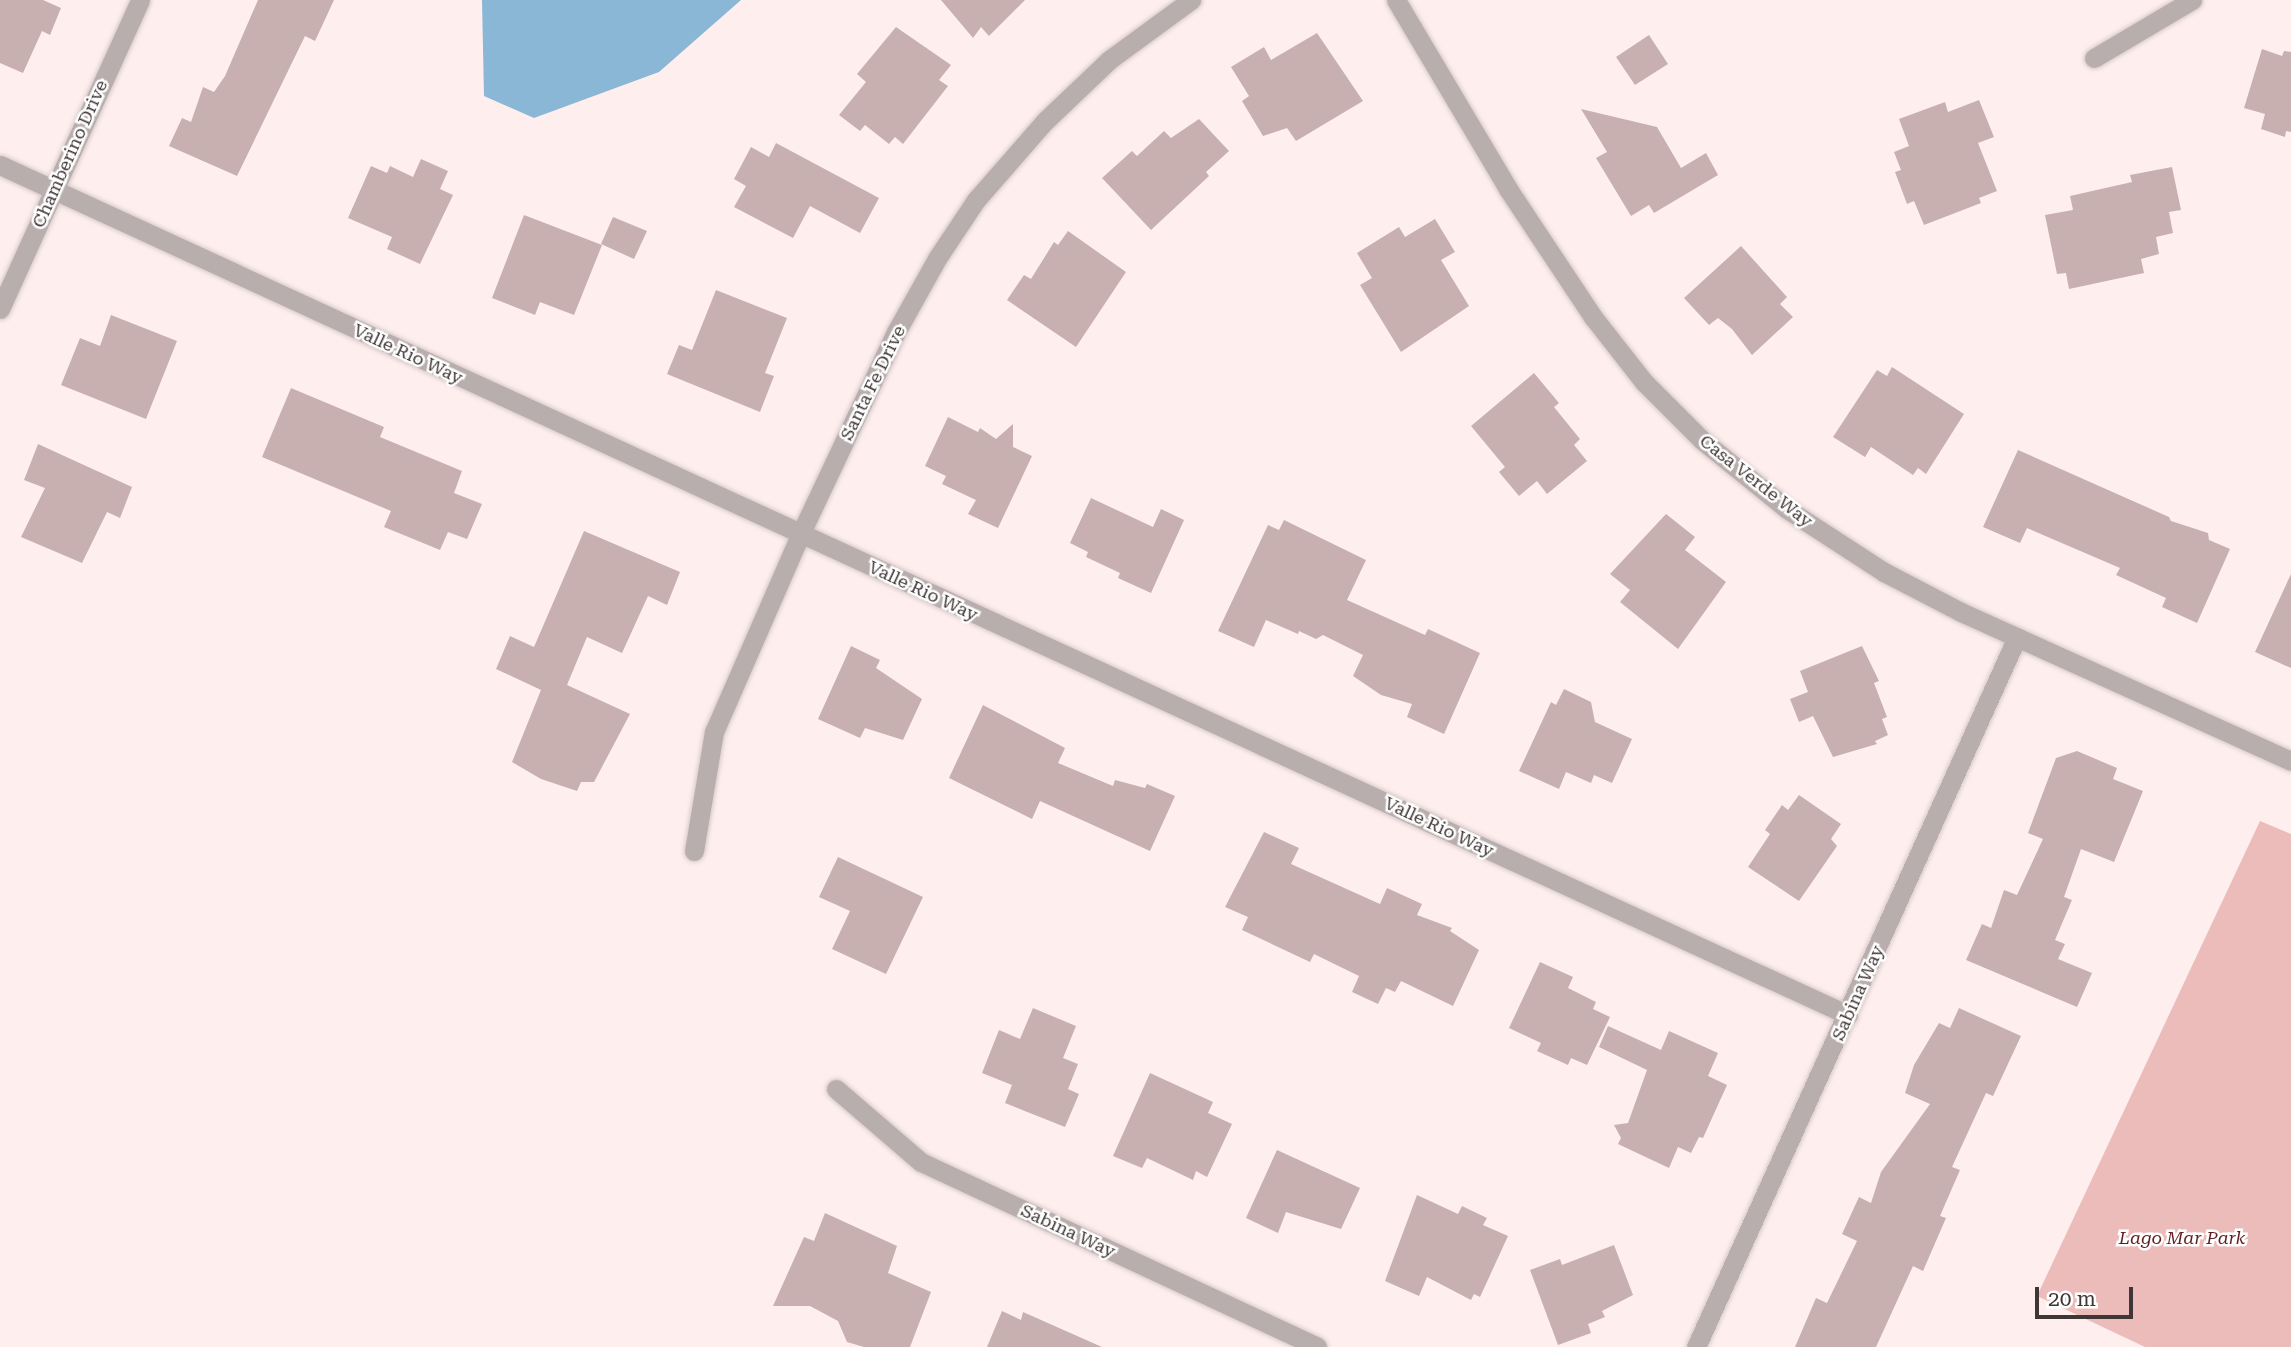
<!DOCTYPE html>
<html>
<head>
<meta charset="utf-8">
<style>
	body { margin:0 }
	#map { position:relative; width:2291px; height:1347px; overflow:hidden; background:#feefee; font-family:"Roboto Serif",serif }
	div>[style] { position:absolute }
	.green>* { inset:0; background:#ebbcba }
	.water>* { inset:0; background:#89b7d5 }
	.building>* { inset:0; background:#c7b0af }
	.roads { filter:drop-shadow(0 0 2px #d8cac9) drop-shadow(0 0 2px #d8cac9) }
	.minor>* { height:19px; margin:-9.5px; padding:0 9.5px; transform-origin:9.5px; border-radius:9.5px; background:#b8aead }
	span { translate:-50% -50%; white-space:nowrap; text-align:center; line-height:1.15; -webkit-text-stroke:5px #fff; paint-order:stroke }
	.street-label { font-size:18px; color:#3f3635 }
	.park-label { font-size:18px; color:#5f1e20; font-style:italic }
	.scale { position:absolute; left:2035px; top:1287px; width:98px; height:32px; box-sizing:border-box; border:4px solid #3f3635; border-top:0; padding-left:9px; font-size:21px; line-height:24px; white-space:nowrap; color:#3f3635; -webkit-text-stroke:5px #fff; paint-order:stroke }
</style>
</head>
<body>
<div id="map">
	<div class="green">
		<div style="clip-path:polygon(2260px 821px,2291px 834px,2291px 1347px,2145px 1347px,2037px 1296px)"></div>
	</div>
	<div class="water">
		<div style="clip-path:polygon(482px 0,741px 0,659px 72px,534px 118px,484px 96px)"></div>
	</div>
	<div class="building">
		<div style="clip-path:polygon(0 0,43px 0,61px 8px,50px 35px,42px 31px,23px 73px,0 63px)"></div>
		<div style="clip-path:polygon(258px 0,334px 0,315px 41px,305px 36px,237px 176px,169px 146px,182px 118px,191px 122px,203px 87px,214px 92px,225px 76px)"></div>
		<div style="clip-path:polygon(941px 0,1025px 0,989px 36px,981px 27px,973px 38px)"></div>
		<div style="clip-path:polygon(896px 27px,951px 65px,939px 80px,948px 86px,903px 144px,895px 137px,889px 144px,865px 125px,860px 131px,839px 115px,866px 82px,857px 74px)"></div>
		<div style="clip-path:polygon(1317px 33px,1363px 101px,1296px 141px,1287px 128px,1263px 136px,1242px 101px,1249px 96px,1231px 67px,1264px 47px,1271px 60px)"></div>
		<div style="clip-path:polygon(1649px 35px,1668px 64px,1635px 85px,1616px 57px)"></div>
		<div style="clip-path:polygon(2262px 49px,2282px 56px,2284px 51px,2291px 52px,2291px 132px,2286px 131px,2285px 137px,2261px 129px,2265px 114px,2244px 108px)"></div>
		<div style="clip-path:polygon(1979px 100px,1994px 137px,1978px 143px,1997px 191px,1979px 198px,1981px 203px,1924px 225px,1914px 201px,1907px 204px,1895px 172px,1901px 170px,1894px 152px,1909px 146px,1899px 119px,1945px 102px,1948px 112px)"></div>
		<div style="clip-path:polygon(1581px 109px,1657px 127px,1681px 168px,1706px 153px,1718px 175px,1654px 213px,1649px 205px,1631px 216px,1596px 158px,1607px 152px)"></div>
		<div style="clip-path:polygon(1199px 119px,1229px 151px,1206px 172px,1209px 176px,1151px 230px,1102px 178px,1132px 151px,1137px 156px,1164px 131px,1171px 138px)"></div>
		<div style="clip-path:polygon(776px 143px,879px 198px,860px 233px,810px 206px,793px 238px,734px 207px,746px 186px,734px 179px,751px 147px,769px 157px)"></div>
		<div style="clip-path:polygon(421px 159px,448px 171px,440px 189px,453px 195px,420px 264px,387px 249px,392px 237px,348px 218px,371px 166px,387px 173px,390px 166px,413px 177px)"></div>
		<div style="clip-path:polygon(2172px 167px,2181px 210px,2169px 212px,2173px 233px,2156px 237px,2159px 254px,2141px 259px,2144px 273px,2069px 289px,2066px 273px,2057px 274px,2045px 215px,2073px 210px,2070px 196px,2132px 182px,2130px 175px)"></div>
		<div style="clip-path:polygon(524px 215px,602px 245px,574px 315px,540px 302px,535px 315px,492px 298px)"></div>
		<div style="clip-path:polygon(613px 217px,647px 231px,634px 259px,601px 244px)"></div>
		<div style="clip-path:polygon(1435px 219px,1455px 252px,1441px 260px,1469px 306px,1401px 352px,1360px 285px,1372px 278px,1357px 253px,1399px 227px,1405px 237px)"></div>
		<div style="clip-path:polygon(1068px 231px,1126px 272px,1076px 347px,1007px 300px,1024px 275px,1031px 279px,1054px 242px,1058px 245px)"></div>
		<div style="clip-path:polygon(1741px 246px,1787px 297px,1780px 304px,1793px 317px,1752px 355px,1732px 329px,1718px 318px,1709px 325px,1684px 298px)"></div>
		<div style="clip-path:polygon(716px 290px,787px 318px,765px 373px,774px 376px,760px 412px,667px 374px,679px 345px,692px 350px)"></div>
		<div style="clip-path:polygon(111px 315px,177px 341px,146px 419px,61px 385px,80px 338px,100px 346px)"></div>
		<div style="clip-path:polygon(1892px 367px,1964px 414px,1926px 474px,1918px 468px,1913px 475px,1871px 447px,1865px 457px,1833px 437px,1877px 370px,1887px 376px)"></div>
		<div style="clip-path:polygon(1534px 373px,1559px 403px,1554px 407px,1580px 439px,1574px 445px,1587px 461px,1547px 494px,1537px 481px,1519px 496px,1499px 472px,1505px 467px,1471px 426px)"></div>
		<div style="clip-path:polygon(291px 388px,384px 427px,380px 437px,462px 471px,454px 493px,482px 504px,467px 539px,448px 532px,440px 550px,384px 527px,391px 511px,262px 457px)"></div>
		<div style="clip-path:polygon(948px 417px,978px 432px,980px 428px,996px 439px,1013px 424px,1013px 447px,1032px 456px,998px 528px,968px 514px,976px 500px,942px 484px,946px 476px,925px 466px)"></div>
		<div style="clip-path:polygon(38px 444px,132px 487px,120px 518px,107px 512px,82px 563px,21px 537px,45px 488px,24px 480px)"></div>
		<div style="clip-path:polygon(2018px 450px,2169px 517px,2171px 521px,2208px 533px,2209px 540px,2230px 549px,2197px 623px,2162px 607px,2166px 598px,2116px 575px,2120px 568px,2027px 528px,2020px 543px,1983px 527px)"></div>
		<div style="clip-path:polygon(1091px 498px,1153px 527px,1161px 509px,1184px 520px,1151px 593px,1118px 578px,1120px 573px,1086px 557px,1088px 552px,1070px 543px)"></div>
		<div style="clip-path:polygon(1666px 514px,1695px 537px,1685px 550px,1726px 582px,1678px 649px,1620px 602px,1630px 590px,1610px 574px)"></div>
		<div style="clip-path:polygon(1284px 520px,1366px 560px,1347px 600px,1425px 635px,1428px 629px,1480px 653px,1444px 734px,1407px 717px,1412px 704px,1381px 695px,1353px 676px,1363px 655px,1323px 635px,1316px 639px,1299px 631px,1298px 634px,1266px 620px,1254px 647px,1218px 631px,1268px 525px,1279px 530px)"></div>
		<div style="clip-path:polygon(584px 531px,680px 572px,667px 605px,648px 596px,622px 653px,587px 637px,567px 685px,630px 714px,594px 782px,581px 782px,577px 791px,541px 779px,512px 762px,541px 690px,496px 669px,510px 636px,534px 647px)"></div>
		<div style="clip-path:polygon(2291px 574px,2291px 668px,2255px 652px)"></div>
		<div style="clip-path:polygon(851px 646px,880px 660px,876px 668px,922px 699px,903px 740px,865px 728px,860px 738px,818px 719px)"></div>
		<div style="clip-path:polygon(1862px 646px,1879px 681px,1874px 683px,1887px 717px,1882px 719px,1888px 735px,1875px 741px,1877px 744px,1833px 757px,1813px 716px,1799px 722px,1790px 699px,1808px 692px,1800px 671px)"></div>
		<div style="clip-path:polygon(1564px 689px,1591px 702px,1595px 722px,1632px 739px,1612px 783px,1594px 775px,1591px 783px,1566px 772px,1559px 789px,1519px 771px,1551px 702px,1556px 705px)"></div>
		<div style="clip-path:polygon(983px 705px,1065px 748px,1058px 763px,1113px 786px,1115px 780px,1145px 788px,1147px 784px,1175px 796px,1150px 851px,1040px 801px,1032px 819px,949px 778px)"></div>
		<div style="clip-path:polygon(2077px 751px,2117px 768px,2113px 779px,2143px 791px,2114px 862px,2081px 849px,2064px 897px,2072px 900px,2055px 940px,2065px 944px,2058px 959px,2092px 973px,2077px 1007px,1966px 960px,1982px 924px,1991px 928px,2004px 890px,2017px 895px,2043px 839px,2028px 833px,2056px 758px)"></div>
		<div style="clip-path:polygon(1799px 795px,1841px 824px,1831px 839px,1837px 846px,1799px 901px,1748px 867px,1770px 834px,1765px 830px,1782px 805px,1788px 810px)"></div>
		<div style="clip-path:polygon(1264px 832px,1299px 848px,1291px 864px,1380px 904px,1387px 888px,1422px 904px,1417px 915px,1452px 928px,1450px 931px,1479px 950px,1453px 1006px,1401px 981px,1395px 992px,1386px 988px,1378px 1004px,1352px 992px,1359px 976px,1314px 954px,1310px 962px,1242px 930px,1248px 917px,1225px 907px)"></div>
		<div style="clip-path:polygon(838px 857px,923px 897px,886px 974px,832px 949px,850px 911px,819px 897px)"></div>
		<div style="clip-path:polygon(1540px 962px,1573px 977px,1568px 988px,1596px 1002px,1593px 1009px,1610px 1017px,1587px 1065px,1571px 1058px,1568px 1065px,1537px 1051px,1541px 1043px,1509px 1028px)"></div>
		<div style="clip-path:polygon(1033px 1008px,1076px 1026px,1063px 1058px,1078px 1064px,1068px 1089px,1079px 1094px,1065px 1127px,1005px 1103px,1012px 1085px,982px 1073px,999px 1030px,1020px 1039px)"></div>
		<div style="clip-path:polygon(1959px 1008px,2021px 1036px,1993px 1096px,1986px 1093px,1952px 1167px,1960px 1170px,1940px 1216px,1946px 1218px,1923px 1271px,1913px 1266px,1876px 1347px,1795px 1347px,1816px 1298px,1827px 1303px,1857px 1241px,1842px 1234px,1859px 1197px,1871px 1203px,1881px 1172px,1930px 1104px,1905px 1093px,1914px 1065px,1939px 1023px,1950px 1028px)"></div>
		<div style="clip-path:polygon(1608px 1026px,1661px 1050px,1669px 1031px,1718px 1053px,1708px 1076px,1727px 1085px,1703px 1138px,1699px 1137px,1691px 1153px,1678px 1147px,1669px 1168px,1618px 1144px,1621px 1138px,1614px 1125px,1628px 1123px,1647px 1070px,1599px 1047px)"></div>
		<div style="clip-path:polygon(1150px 1073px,1213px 1102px,1208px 1113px,1232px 1124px,1207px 1177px,1196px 1171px,1193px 1180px,1147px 1158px,1142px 1168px,1113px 1156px)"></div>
		<div style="clip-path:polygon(1277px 1150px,1360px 1188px,1341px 1229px,1286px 1212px,1278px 1233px,1246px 1218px)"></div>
		<div style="clip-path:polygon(1417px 1195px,1458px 1214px,1462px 1206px,1487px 1218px,1483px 1225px,1508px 1236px,1480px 1297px,1474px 1294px,1471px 1300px,1427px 1277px,1419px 1296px,1385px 1281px)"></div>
		<div style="clip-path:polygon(825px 1213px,897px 1246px,888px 1273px,931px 1292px,910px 1347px,864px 1347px,847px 1342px,838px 1321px,810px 1306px,773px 1306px,804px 1237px,814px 1241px)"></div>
		<div style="clip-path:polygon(1614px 1245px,1633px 1295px,1602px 1311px,1605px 1317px,1588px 1324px,1591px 1333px,1558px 1345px,1530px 1270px,1560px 1259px,1562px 1265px)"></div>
		<div style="clip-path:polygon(1002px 1311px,1021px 1320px,1023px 1312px,1102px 1347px,987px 1347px)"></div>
	</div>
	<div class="roads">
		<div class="minor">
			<div style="left:1396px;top:0;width:220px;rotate:59.3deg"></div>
			<div style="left:1508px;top:189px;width:154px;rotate:56.4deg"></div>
			<div style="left:1593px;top:317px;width:83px;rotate:51.9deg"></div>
			<div style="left:1644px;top:382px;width:82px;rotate:45deg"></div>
			<div style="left:1702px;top:440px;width:109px;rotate:39.1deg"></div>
			<div style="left:1787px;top:509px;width:116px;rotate:33deg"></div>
			<div style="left:1884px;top:572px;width:87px;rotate:27.5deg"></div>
			<div style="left:1961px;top:612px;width:362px;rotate:24.3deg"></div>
			<div style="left:2094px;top:58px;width:114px;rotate:-30.6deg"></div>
			<div style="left:0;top:165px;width:2034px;rotate:24.7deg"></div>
			<div style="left:0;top:309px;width:339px;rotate:-65.6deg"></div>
			<div style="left:694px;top:851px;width:121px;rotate:-80.5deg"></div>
			<div style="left:714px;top:732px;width:215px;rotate:-66.4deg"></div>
			<div style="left:800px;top:535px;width:225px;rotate:-64.7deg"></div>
			<div style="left:896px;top:332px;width:86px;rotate:-60.8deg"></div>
			<div style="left:938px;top:257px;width:69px;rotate:-56.3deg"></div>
			<div style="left:976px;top:200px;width:105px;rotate:-48.9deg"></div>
			<div style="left:1045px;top:121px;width:88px;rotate:-43.6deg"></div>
			<div style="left:1109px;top:60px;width:102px;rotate:-36.2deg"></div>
			<div style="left:836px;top:1089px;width:112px;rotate:40.7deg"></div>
			<div style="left:921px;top:1162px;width:437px;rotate:25deg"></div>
			<div style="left:1696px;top:1347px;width:779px;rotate:-65.67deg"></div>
		</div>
	</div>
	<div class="street-label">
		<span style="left:70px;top:154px;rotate:-66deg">Chamberino Drive</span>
		<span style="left:408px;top:354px;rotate:25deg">Valle Rio Way</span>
		<span style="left:873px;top:383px;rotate:-64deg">Santa Fe Drive</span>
		<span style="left:1756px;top:481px;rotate:38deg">Casa Verde Way</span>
		<span style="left:923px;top:591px;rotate:25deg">Valle Rio Way</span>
		<span style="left:1439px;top:827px;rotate:25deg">Valle Rio Way</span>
		<span style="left:1858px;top:993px;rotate:-66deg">Sabina Way</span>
		<span style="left:1068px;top:1231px;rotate:25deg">Sabina Way</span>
	</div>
	<div class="park-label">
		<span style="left:2182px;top:1238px">Lago Mar Park</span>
	</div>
	<div class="scale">20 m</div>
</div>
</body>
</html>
